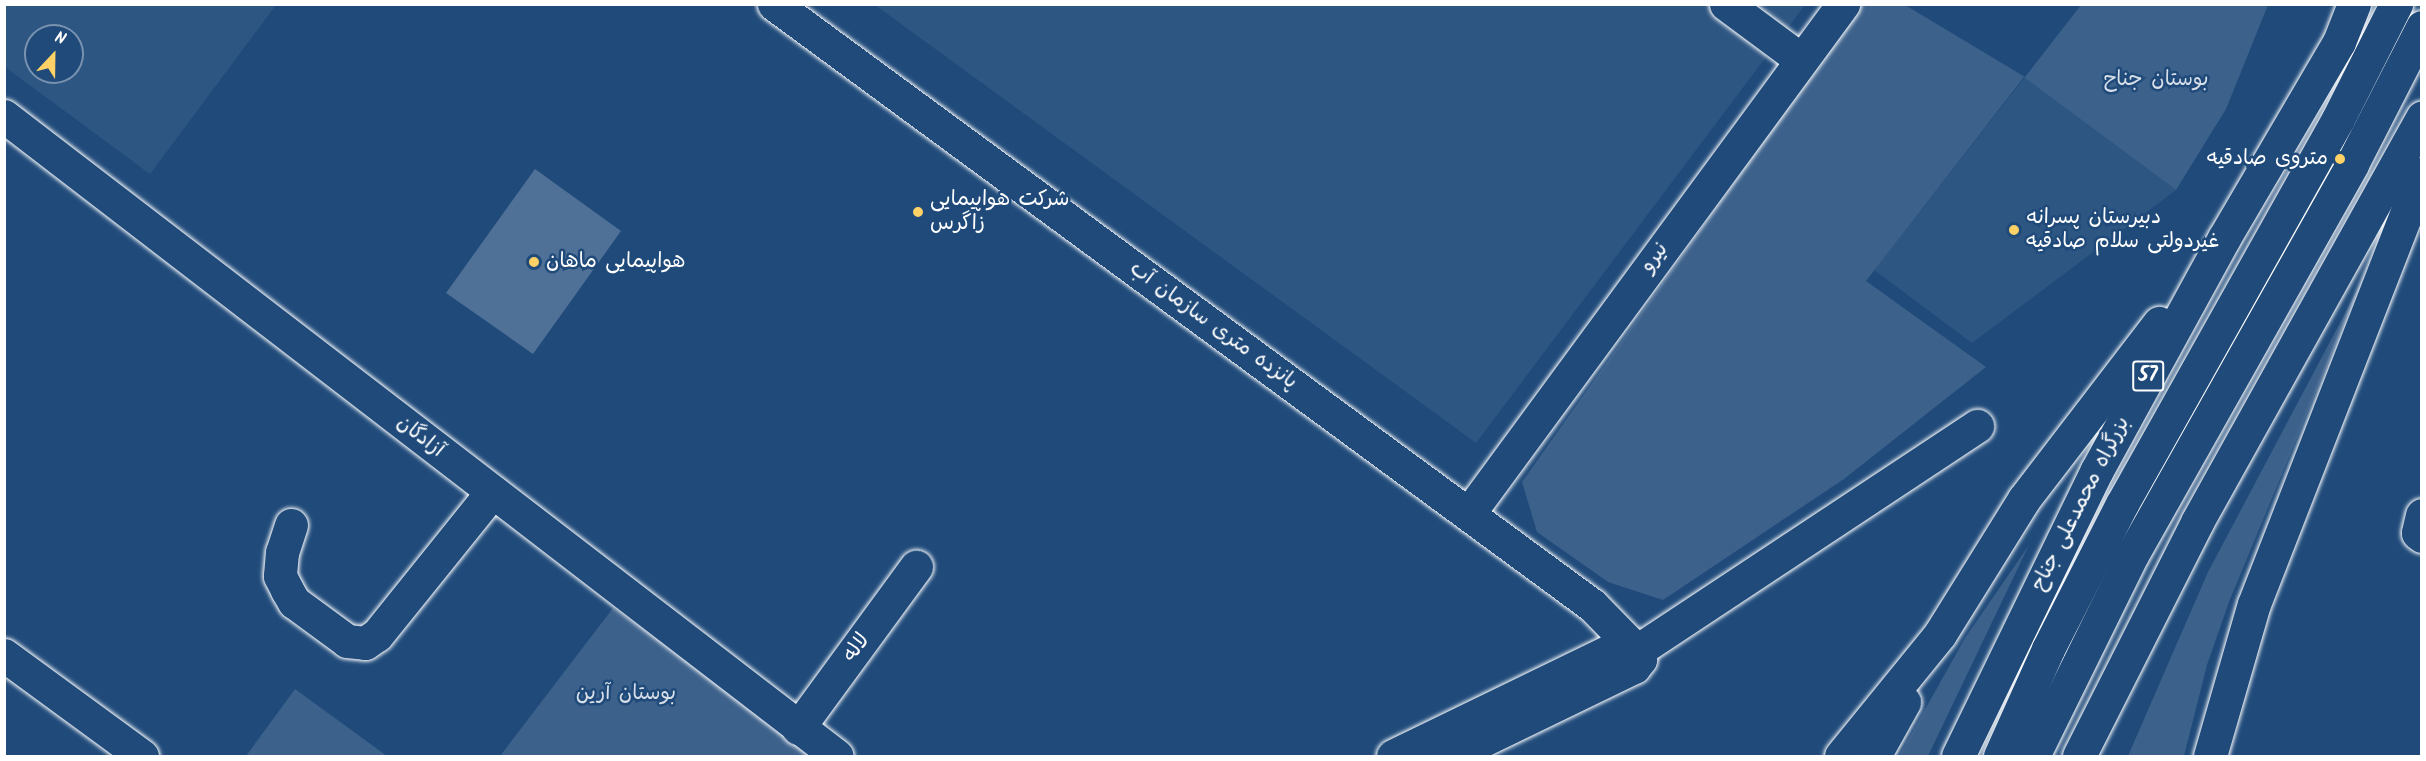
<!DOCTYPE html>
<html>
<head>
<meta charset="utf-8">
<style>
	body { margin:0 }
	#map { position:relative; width:2426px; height:761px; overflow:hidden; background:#1f4a7a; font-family:Kalam,"Playpen Sans Arabic",sans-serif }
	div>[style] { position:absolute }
	.built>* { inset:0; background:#2e5683 }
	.green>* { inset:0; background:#3c618b }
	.building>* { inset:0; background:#507197 }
	.roads { filter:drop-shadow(0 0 2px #fff) drop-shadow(0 0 2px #fff) }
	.minor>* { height:33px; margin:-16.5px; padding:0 16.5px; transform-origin:16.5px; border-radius:16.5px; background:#1f4a7a }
	.highway>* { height:33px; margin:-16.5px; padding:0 16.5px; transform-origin:16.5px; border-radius:16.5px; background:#1f4a7a }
	.dots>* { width:16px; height:16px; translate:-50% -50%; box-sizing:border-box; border:3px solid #1f4a7a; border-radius:50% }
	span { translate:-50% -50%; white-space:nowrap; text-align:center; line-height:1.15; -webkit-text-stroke:5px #1f4a7a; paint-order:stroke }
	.shield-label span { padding:2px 4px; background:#1f4a7a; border:2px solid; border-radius:4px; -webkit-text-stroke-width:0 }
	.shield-label { font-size:20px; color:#fff; font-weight:700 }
	.park-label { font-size:21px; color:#d8dfe8 }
	.poi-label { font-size:21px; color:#fff }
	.right { translate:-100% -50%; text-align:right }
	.left { translate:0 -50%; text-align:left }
	.street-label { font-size:21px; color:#fff }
	.frame { position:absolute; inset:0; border:6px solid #fff; pointer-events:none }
	.north { position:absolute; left:24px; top:24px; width:60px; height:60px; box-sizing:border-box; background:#1f4a7a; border:2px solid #7992af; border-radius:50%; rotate:22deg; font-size:16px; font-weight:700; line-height:24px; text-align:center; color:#fff }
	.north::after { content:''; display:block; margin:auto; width:21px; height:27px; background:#ffd166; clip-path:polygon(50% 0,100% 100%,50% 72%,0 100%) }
</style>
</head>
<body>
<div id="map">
	<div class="built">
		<div style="clip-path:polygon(evenodd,5px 4px,276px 4px,276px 5px,150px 174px,5px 67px,5px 4px,36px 36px,72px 36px,72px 72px,36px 72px,36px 36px)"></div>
		<div style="clip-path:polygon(875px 5px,1805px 5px,1476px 443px)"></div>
		<div style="clip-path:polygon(2025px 77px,2176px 190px,1972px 343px,1874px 270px)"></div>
	</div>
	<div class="green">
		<div style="clip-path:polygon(1860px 5px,1905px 5px,2025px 77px,2081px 5px,2268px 5px,2226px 109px,2176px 190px,2024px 77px,1866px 281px,1986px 367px,1844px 479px,1663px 600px,1608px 582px,1537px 532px,1522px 482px)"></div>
		<div style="clip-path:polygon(2360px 285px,2229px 602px,2207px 665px,2184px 756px,2128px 756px,2208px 572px)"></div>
		<div style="clip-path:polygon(2029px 545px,1928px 756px,1899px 756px,1965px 638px)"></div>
		<div style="clip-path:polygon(613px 608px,813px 749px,822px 756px,500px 756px)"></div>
		<div style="clip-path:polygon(295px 689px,387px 756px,246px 756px)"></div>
	</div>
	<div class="building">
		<div style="clip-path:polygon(535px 169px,621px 231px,533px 354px,446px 293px)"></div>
	</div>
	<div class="roads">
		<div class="minor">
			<div style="left:774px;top:4px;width:1015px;rotate:36.31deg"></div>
			<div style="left:1592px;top:605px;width:64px;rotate:45.6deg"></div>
			<div style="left:1637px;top:651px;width:9px;rotate:69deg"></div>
			<div style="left:1640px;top:659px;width:10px;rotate:127deg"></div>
			<div style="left:1634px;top:667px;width:204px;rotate:154.2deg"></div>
			<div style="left:1726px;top:4px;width:92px;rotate:36.6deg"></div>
			<div style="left:4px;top:116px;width:1050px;rotate:37.54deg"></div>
			<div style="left:1469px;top:513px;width:632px;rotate:-53.69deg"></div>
			<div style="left:2422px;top:515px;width:18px;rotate:103deg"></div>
			<div style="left:2418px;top:533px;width:5px;rotate:37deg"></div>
			<div style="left:291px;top:525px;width:28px;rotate:108deg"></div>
			<div style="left:282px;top:552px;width:24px;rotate:95deg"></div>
			<div style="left:280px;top:576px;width:16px;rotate:63deg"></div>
			<div style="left:287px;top:590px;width:14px;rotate:60deg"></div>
			<div style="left:294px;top:602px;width:66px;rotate:36.3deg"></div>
			<div style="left:347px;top:641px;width:18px;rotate:6deg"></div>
			<div style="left:365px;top:643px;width:14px;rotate:-34deg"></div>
			<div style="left:377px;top:635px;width:184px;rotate:-51.2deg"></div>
			<div style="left:1637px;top:651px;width:408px;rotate:-33.5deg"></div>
			<div style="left:798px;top:728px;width:200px;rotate:-53.8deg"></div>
			<div style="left:1393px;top:756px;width:261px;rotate:-25.9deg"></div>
			<div style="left:2000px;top:756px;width:117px;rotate:-65.8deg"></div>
			<div style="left:2048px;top:649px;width:163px;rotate:-63deg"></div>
			<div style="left:2122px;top:504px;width:441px;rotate:-60.7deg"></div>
			<div style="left:2338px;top:119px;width:129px;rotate:-63.2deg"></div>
			<div style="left:2033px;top:756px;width:224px;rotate:-63.8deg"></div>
			<div style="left:2132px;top:555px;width:449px;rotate:-60.6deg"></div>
			<div style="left:2352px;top:164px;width:154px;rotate:-62.9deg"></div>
		</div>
		<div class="highway">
			<div style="left:4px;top:655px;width:171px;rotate:36.2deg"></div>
			<div style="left:1841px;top:756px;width:157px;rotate:-50.9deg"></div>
			<div style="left:1940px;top:634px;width:159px;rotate:-58.1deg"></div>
			<div style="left:2024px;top:499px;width:222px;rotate:-52.5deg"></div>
			<div style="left:1874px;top:756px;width:62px;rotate:-60.9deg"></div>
			<div style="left:1958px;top:756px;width:318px;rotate:-64.1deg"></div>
			<div style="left:2097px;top:470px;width:264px;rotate:-61.3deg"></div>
			<div style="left:2224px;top:238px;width:227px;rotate:-59.6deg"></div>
			<div style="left:2339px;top:42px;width:41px;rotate:-68.5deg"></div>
			<div style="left:2079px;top:756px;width:262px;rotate:-63.2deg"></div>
			<div style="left:2197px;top:522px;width:463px;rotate:-60.9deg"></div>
			<div style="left:2210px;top:756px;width:158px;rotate:-73.9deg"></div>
			<div style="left:2254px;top:604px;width:462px;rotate:-68.7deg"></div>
		</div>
	</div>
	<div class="dots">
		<div style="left:2340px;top:159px;background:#ffd166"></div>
		<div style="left:918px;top:212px;background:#ffd166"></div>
		<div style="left:2014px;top:230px;background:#ffd166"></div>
		<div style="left:534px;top:262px;background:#ffd166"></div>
	</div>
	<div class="shield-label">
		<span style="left:2148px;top:376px">57</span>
	</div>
	<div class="park-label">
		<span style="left:2156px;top:80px">بوستان جناح</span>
		<span style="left:626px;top:694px">بوستان آرین</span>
	</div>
	<div class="poi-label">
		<span class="right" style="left:2328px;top:159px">متروی صادقیه</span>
		<span class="left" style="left:930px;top:212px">شرکت هواپیمایی<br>زاگرس</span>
		<span class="left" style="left:2026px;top:230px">دبیرستان پسرانه<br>غیردولتی سلام صادقیه</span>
		<span class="left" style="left:546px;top:262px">هواپیمایی ماهان</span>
	</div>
	<div class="street-label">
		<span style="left:1655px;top:258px;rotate:-54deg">نیرو</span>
		<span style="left:1213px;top:326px;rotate:36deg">پانزده متری سازمان آب</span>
		<span style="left:420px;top:437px;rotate:38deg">آزادگان</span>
		<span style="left:2081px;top:504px;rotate:-63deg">بزرگراه محمدعلی جناح</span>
		<span style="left:857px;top:648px;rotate:-54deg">لاله</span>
	</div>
	<div class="frame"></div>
	<div class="north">N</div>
</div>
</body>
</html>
